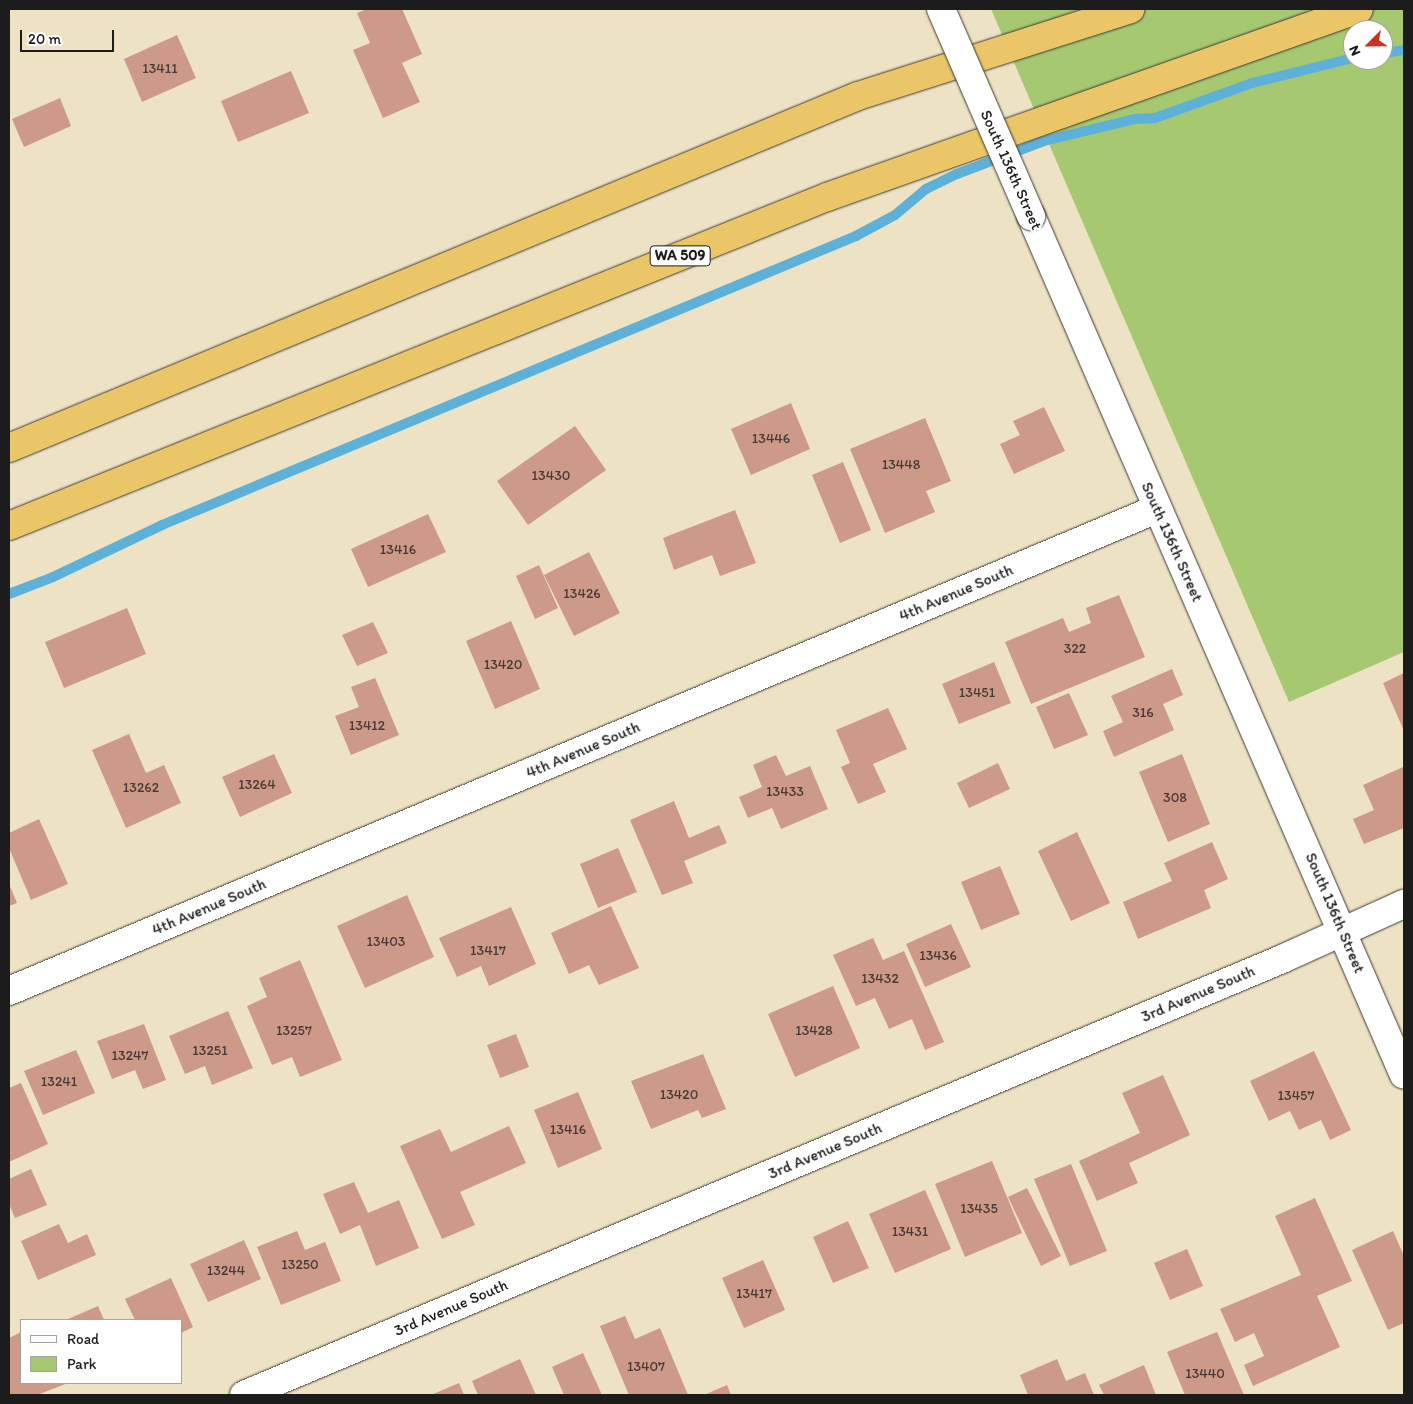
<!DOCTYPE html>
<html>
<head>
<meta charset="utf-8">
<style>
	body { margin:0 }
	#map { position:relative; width:1413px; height:1404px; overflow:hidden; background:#eee2c4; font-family:Itim,sans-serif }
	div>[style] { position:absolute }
	.green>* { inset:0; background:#a5c871 }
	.stream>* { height:10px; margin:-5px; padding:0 5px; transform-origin:5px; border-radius:5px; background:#5db1d9 }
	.building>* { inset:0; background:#cd9988 }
	.roads { filter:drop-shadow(0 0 1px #3c3a35) drop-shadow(0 0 1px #3c3a35) }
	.minor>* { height:28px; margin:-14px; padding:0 14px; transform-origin:14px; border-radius:14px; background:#fff }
	.tertiary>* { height:28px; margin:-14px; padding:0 14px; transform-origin:14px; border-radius:14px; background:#fff }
	.motorway>* { height:28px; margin:-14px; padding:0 14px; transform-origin:14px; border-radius:14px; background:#ebc669 }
	.bridges { filter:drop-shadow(0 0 1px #3c3a35) drop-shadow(0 0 1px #3c3a35) }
	.tertiary-bridge>* { height:28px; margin:-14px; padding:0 14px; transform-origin:14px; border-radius:14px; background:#fff }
	span { translate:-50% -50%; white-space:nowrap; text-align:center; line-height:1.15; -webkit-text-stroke:4.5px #fff; paint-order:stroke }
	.number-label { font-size:14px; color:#483b37 }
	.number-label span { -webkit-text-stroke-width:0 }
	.shield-label span { padding:1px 4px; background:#fff; border:1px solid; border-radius:4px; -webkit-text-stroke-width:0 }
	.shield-label { font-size:15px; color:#1c1c1c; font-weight:700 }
	.street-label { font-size:16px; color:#1c1c1c }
	.frame { position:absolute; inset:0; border:10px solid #1c1c1c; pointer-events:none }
	.legend { position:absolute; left:20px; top:1319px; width:162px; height:65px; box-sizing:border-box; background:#fff; border:1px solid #a4a4a4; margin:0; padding:6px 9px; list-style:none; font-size:15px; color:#1c1c1c }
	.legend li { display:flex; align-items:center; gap:10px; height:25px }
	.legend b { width:25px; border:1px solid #a4a4a4 }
	.north { position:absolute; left:1343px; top:20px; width:50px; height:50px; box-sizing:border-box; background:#fff; border:1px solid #a4a4a4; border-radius:50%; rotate:247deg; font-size:14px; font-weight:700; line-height:20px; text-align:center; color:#1c1c1c }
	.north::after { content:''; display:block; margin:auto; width:18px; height:22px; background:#c8321e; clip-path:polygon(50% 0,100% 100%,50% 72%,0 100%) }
	.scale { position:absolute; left:20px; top:30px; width:94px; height:22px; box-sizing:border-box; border:2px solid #1c1c1c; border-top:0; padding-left:6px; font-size:15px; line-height:18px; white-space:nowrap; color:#1c1c1c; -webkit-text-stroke:4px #fff; paint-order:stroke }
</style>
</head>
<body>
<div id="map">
	<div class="green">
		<div style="clip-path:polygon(evenodd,991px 9px,1404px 9px,1404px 652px,1289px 702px,991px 9px,1353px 30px,1383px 30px,1383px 60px,1353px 60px,1353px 30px)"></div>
	</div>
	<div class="stream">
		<div style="left:1383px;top:53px;width:21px;rotate:-8deg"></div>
		<div style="left:9px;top:594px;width:47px;rotate:-21.1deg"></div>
		<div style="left:53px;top:577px;width:121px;rotate:-25.5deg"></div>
		<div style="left:162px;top:525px;width:752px;rotate:-22.61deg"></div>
		<div style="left:856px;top:236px;width:44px;rotate:-28.3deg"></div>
		<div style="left:895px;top:215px;width:40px;rotate:-40deg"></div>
		<div style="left:926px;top:189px;width:34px;rotate:-26deg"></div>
		<div style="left:957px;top:174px;width:93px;rotate:-20.8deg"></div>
		<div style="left:1044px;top:141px;width:94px;rotate:-13.6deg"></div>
		<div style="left:1135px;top:119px;width:20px;rotate:-3deg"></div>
		<div style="left:1155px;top:118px;width:103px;rotate:-19.8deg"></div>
		<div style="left:1252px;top:83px;width:104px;rotate:-13.9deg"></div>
	</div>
	<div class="building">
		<div style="clip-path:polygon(367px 9px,402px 9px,422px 54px,402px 63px,420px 102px,383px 118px,353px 50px,370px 43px,357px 13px)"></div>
		<div style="clip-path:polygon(177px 35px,196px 78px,142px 102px,124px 59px)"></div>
		<div style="clip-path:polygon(291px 71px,309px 113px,238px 142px,221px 101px)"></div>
		<div style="clip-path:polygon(60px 98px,71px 126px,24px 147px,12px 119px)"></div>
		<div style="clip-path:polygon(791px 403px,810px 449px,751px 475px,731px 429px)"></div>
		<div style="clip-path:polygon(1044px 407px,1065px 451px,1014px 474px,1000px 444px,1020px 435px,1013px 421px)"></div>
		<div style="clip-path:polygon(925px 418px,951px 481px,926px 491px,935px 512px,885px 533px,850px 449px)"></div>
		<div style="clip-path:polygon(575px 426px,606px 470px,528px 525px,497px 481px)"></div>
		<div style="clip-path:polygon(843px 462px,871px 530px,840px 543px,812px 475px)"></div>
		<div style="clip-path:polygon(735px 510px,756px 563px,720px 576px,712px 555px,674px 570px,663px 538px)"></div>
		<div style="clip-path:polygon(428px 514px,446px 552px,368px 587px,351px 549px)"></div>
		<div style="clip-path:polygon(589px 552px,620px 613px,574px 636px,544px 575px)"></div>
		<div style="clip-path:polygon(539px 565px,558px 608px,535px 619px,516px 576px)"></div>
		<div style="clip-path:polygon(1119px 595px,1145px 657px,1031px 704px,1005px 642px,1063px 618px,1069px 632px,1091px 623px,1086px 608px)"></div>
		<div style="clip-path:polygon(127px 608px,146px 654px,64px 688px,45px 642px)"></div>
		<div style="clip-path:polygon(511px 621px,540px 689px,495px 709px,466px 641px)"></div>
		<div style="clip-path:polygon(373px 622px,388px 653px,357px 666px,342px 635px)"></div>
		<div style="clip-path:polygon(994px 662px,1011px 703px,959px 724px,942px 684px)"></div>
		<div style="clip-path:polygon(1172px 669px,1183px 695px,1163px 704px,1174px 730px,1114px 757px,1103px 731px,1123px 722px,1111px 696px)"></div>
		<div style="clip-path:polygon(1404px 673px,1404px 731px,1383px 683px)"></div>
		<div style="clip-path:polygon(375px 678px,399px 735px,351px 755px,335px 716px,359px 707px,351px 687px)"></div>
		<div style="clip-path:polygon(1069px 693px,1088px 735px,1054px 749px,1036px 707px)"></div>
		<div style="clip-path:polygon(888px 708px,907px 749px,873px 764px,886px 792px,858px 804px,841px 767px,850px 763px,836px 730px)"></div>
		<div style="clip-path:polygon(129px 734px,146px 773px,164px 765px,181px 803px,126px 828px,92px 750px)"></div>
		<div style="clip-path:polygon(274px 754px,292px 793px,240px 817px,222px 777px)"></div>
		<div style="clip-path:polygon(1182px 754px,1210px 824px,1168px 842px,1139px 772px)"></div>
		<div style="clip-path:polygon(776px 755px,786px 776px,810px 766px,828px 809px,781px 829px,772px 808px,748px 818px,739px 797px,762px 787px,753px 765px)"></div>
		<div style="clip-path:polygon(998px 763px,1010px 789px,969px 808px,957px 783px)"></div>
		<div style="clip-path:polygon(1403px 767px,1404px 828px,1364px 844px,1353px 819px,1374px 810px,1363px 785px)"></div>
		<div style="clip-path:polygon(674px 801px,689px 838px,719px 825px,727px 843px,684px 861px,693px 883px,662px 895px,630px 820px)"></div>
		<div style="clip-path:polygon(39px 819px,68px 884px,31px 900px,9px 848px,9px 833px)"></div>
		<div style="clip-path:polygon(1077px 832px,1110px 903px,1071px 921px,1038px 851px)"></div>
		<div style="clip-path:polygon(1212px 842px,1228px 879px,1204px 890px,1211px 908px,1138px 939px,1123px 902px,1172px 881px,1164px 863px)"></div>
		<div style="clip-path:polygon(618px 848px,637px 892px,598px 908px,580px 864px)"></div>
		<div style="clip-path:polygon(1000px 866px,1020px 914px,981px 930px,961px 882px)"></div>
		<div style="clip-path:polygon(9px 884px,17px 903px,9px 906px)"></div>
		<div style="clip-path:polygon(407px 895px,434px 957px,365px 988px,337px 926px)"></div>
		<div style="clip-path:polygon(611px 906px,639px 968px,599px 985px,589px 965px,569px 974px,551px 933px)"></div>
		<div style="clip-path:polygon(511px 907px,536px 964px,489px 986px,481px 966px,457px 977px,439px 938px)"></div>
		<div style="clip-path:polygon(951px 924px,971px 967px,925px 987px,906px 944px)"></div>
		<div style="clip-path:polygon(873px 938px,883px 960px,904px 951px,944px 1042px,925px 1050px,912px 1019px,889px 1029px,875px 998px,856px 1006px,833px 955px)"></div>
		<div style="clip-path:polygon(300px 960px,342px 1060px,300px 1077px,292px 1057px,272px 1065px,247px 1006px,267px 997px,259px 978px)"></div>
		<div style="clip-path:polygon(833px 986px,860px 1048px,795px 1077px,768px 1014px)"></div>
		<div style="clip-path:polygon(228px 1011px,253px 1068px,212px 1085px,205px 1066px,185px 1074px,169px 1036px)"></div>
		<div style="clip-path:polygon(144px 1024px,166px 1080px,143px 1089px,135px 1070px,112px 1079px,97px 1041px)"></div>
		<div style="clip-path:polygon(516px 1034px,529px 1067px,500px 1078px,487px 1045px)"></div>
		<div style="clip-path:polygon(76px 1050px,95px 1093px,43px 1115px,24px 1071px)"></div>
		<div style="clip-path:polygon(1314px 1051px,1351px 1130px,1330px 1140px,1321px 1120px,1299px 1130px,1290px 1111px,1269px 1121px,1250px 1081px)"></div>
		<div style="clip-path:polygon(703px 1054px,726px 1109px,702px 1118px,698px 1110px,651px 1129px,631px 1081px)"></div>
		<div style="clip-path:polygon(1163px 1075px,1190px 1135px,1129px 1163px,1138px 1183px,1097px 1201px,1079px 1161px,1140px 1133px,1122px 1093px)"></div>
		<div style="clip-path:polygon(21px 1083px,48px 1144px,9px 1162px,9px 1088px)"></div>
		<div style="clip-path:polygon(578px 1092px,602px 1149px,558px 1168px,534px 1110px)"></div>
		<div style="clip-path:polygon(509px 1126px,526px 1163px,460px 1192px,475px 1225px,442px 1239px,400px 1146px,440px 1129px,451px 1152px)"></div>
		<div style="clip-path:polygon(992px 1161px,1022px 1233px,965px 1257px,935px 1184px)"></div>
		<div style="clip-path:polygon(1071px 1164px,1107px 1251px,1070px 1266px,1034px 1179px)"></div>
		<div style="clip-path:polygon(31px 1169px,47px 1205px,15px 1218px,9px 1204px,9px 1179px)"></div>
		<div style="clip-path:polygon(354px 1182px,368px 1213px,399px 1200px,419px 1248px,376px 1266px,360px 1225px,340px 1234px,323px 1194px)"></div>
		<div style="clip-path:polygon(1027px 1188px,1061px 1256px,1041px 1266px,1008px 1197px)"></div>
		<div style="clip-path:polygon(925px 1190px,951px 1249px,895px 1273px,869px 1214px)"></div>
		<div style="clip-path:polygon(1315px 1198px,1352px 1281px,1317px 1296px,1340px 1347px,1253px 1386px,1244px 1365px,1264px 1356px,1254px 1333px,1235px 1342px,1220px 1309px,1301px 1275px,1275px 1216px)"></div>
		<div style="clip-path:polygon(848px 1221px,869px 1268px,833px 1283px,813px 1237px)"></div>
		<div style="clip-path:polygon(59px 1224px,68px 1243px,87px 1234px,96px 1255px,38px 1280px,21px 1241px)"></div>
		<div style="clip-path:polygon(297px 1231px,305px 1250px,325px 1242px,341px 1281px,281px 1305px,257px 1247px)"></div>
		<div style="clip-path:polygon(1393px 1231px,1404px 1256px,1404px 1323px,1388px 1330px,1352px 1250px)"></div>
		<div style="clip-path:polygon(244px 1240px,261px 1279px,208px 1302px,190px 1264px)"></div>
		<div style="clip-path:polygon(1187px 1249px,1203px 1286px,1170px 1300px,1154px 1263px)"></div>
		<div style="clip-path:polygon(763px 1260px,785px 1310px,744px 1328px,722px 1278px)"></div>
		<div style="clip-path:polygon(171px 1278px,193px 1327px,181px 1333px,181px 1320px,135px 1320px,125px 1299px)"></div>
		<div style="clip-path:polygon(98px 1306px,104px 1320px,66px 1320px)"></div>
		<div style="clip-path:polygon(625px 1316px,635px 1339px,660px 1328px,688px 1395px,629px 1395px,600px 1326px)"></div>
		<div style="clip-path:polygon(21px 1332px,21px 1383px,68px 1383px,37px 1395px,9px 1395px,9px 1338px)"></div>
		<div style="clip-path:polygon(1217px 1332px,1244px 1395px,1185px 1395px,1167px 1352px)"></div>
		<div style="clip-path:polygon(583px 1353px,602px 1395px,564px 1395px,552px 1367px)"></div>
		<div style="clip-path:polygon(520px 1359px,536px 1395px,478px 1395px,472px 1381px)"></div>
		<div style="clip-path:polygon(1057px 1359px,1066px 1381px,1085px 1373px,1094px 1395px,1028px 1395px,1020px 1375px)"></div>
		<div style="clip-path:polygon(1144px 1365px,1156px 1395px,1104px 1395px,1099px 1385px)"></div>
		<div style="clip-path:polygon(459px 1383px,464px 1395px,431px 1395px)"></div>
		<div style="clip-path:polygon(727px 1385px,731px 1395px,704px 1395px)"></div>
	</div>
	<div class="roads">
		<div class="minor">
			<div style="left:244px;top:1395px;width:1126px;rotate:-22.78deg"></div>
			<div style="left:1282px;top:959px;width:134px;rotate:-24.3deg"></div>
		</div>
		<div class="tertiary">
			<div style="left:1031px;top:216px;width:936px;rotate:66.53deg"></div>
			<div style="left:9px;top:991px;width:1245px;rotate:-22.78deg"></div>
		</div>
		<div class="motorway">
			<div style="left:9px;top:448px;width:919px;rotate:-22.52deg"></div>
			<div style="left:858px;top:96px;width:286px;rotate:-17.7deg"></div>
			<div style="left:9px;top:526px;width:882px;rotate:-21.91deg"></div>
			<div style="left:827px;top:197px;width:564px;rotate:-19.46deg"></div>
		</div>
	</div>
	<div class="bridges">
		<div class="tertiary-bridge">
			<div style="left:941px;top:9px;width:226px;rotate:66.5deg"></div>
		</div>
	</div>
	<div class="number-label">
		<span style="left:160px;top:69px">13411</span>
		<span style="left:771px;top:439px">13446</span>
		<span style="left:901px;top:465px">13448</span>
		<span style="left:551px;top:476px">13430</span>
		<span style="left:398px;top:550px">13416</span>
		<span style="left:582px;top:594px">13426</span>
		<span style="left:1075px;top:649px">322</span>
		<span style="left:503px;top:665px">13420</span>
		<span style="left:977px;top:693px">13451</span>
		<span style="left:1143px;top:713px">316</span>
		<span style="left:367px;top:726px">13412</span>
		<span style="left:257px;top:785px">13264</span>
		<span style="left:141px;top:788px">13262</span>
		<span style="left:785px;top:792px">13433</span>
		<span style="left:1175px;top:798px">308</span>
		<span style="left:386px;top:942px">13403</span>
		<span style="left:488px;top:951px">13417</span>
		<span style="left:938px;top:956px">13436</span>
		<span style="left:880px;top:979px">13432</span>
		<span style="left:294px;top:1031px">13257</span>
		<span style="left:814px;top:1031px">13428</span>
		<span style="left:210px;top:1051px">13251</span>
		<span style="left:130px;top:1056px">13247</span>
		<span style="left:59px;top:1082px">13241</span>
		<span style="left:679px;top:1095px">13420</span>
		<span style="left:1296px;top:1096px">13457</span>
		<span style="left:568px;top:1130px">13416</span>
		<span style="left:979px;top:1209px">13435</span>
		<span style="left:910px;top:1232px">13431</span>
		<span style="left:300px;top:1265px">13250</span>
		<span style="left:226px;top:1271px">13244</span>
		<span style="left:754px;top:1294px">13417</span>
		<span style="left:646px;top:1367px">13407</span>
		<span style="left:1205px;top:1374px">13440</span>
	</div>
	<div class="shield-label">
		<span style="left:680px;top:256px">WA 509</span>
	</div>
	<div class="street-label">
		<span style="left:1011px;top:170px;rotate:66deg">South 136th Street</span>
		<span style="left:1172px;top:542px;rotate:66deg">South 136th Street</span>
		<span style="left:956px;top:593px;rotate:-23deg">4th Avenue South</span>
		<span style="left:583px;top:750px;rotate:-23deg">4th Avenue South</span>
		<span style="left:209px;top:907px;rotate:-23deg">4th Avenue South</span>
		<span style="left:1335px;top:913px;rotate:67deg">South 136th Street</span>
		<span style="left:1198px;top:994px;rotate:-23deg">3rd Avenue South</span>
		<span style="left:825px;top:1151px;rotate:-23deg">3rd Avenue South</span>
		<span style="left:451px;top:1308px;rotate:-23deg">3rd Avenue South</span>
	</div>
	<div class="frame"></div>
	<ul class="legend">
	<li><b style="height:6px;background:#fff"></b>Road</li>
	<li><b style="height:14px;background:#a5c871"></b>Park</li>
	</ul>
	<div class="north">N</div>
	<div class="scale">20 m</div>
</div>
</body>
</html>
